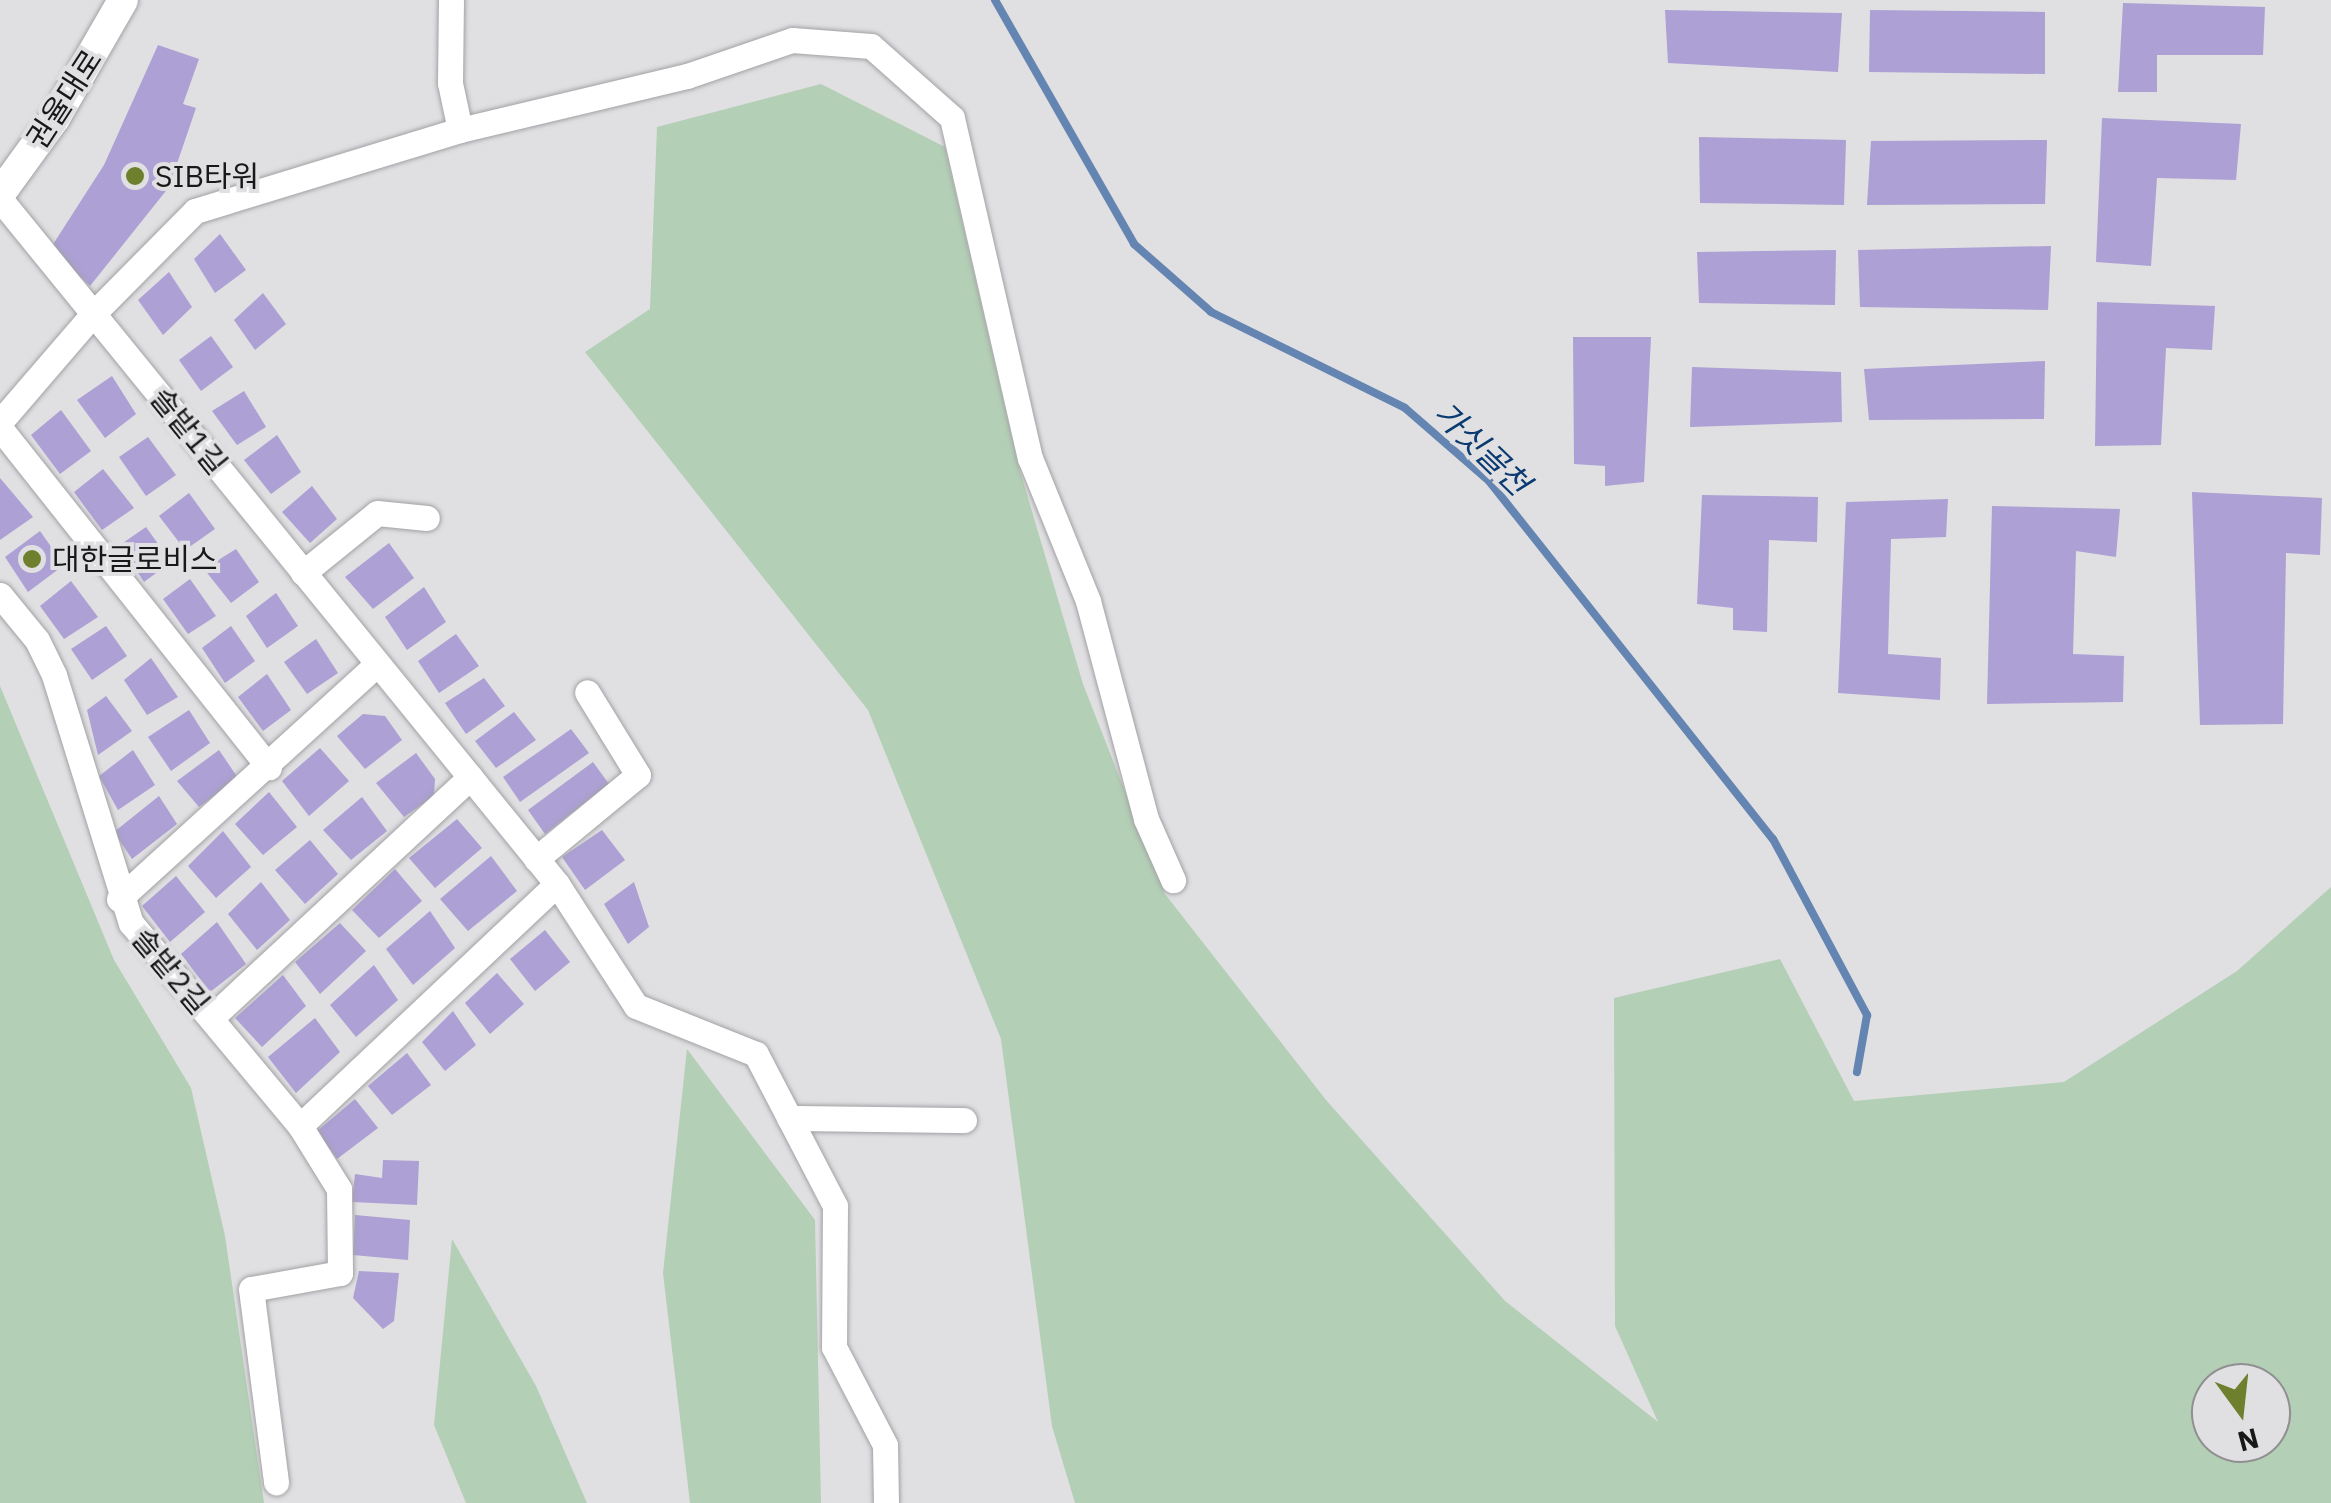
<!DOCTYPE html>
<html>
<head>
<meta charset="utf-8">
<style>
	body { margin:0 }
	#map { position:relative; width:2331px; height:1503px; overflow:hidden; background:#e0dfe2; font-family:"IBM Plex Sans","Noto Sans KR",sans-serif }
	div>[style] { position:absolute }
	.green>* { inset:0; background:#b3cfb5 }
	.stream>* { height:8px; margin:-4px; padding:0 4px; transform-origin:4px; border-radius:4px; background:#6485b1 }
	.building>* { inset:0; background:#aca0d4 }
	.roads { filter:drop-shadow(0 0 2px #a2a2a5) drop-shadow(0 0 2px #a2a2a5) }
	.minor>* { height:25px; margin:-12.5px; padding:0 12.5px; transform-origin:12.5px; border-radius:12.5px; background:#fff }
	.major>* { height:30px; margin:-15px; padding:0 15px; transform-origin:15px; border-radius:15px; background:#fff }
	.dots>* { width:28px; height:28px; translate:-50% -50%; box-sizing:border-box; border:5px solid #e0dfe2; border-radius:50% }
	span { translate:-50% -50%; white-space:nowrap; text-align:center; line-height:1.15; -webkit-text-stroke:8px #e0dfe2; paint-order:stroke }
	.street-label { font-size:30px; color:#181819 }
	.poi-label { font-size:30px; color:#181819 }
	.left { translate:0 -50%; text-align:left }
	.water-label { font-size:32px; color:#0a3a70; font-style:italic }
	.north { position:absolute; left:2191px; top:1363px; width:100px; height:100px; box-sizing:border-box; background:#e0dfe2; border:2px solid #908f92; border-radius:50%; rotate:165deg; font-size:28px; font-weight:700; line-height:40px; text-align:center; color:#181819 }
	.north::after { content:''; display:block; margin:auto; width:35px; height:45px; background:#6e7f2e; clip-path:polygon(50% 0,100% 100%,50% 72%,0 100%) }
</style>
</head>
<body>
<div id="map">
	<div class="green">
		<div style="clip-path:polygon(evenodd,821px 84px,945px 147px,1018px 464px,1083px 684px,1165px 894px,1326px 1100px,1505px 1301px,1658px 1422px,1615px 1326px,1614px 998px,1780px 959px,1854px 1101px,2064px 1082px,2237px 971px,2331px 887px,2331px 1503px,1075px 1503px,1052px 1426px,1001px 1039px,868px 710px,585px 352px,650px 309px,657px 127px,821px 84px,2211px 1383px,2271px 1383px,2271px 1443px,2211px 1443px,2211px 1383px)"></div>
		<div style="clip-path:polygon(0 686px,114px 960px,191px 1088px,225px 1236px,264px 1503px,0 1503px)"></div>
		<div style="clip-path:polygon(687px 1049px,815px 1220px,821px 1503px,690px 1503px,663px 1273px)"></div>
		<div style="clip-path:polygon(452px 1239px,536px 1386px,587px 1503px,466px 1503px,434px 1425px)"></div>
	</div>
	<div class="stream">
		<div style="left:995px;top:0;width:281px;rotate:60.3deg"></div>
		<div style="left:1134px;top:244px;width:103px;rotate:41.4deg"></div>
		<div style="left:1211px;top:312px;width:216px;rotate:26.3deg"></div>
		<div style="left:1405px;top:408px;width:111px;rotate:41deg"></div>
		<div style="left:1489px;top:481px;width:457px;rotate:51.6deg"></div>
		<div style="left:1773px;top:839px;width:200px;rotate:61.9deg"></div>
		<div style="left:1867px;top:1015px;width:58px;rotate:100deg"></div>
	</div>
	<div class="building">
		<div style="clip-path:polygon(2123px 3px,2265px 7px,2263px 55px,2157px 55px,2157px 92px,2118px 92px)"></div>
		<div style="clip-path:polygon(1665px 10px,1842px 13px,1838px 72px,1668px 63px)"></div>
		<div style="clip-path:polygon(1870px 10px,2045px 12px,2045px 74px,1869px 72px)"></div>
		<div style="clip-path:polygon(158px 45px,199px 59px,183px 104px,196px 108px,169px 187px,90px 286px,50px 249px,104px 165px)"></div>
		<div style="clip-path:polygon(2102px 118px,2241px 124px,2236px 180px,2157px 178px,2151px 266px,2096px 262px)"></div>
		<div style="clip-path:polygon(1699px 137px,1846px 140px,1844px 205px,1700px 203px)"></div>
		<div style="clip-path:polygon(2047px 140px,2045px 204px,1867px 205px,1871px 141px)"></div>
		<div style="clip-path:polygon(220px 234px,246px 270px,215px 293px,194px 259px)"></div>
		<div style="clip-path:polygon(2051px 246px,2048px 310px,1860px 307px,1858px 250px)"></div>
		<div style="clip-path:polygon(1836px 250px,1835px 305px,1699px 303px,1697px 252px)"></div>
		<div style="clip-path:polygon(169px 272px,192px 307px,163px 335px,138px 300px)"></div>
		<div style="clip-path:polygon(263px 293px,286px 324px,255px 350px,234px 320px)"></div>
		<div style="clip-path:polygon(2097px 302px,2215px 306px,2212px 350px,2166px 348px,2161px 445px,2095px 446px)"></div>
		<div style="clip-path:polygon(211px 336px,233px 367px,201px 391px,179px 360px)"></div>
		<div style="clip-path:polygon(1573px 337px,1651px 337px,1644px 482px,1605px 486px,1605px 466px,1574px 464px)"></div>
		<div style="clip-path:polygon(2045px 361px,2044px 419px,1869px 420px,1864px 369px)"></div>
		<div style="clip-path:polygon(1692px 367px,1841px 372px,1842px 422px,1690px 427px)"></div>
		<div style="clip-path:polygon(112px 376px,136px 414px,105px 438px,77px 400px)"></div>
		<div style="clip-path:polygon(244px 391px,266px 427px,237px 445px,212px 411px)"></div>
		<div style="clip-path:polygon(61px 410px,91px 451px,60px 474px,31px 435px)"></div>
		<div style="clip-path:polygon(277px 435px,301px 472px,271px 494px,244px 460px)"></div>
		<div style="clip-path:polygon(148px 437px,176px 475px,146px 496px,119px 457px)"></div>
		<div style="clip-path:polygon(103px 469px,134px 508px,102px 530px,74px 492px)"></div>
		<div style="clip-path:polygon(0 478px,33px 517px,0 540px)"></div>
		<div style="clip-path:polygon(312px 486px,337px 519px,310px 543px,282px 512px)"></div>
		<div style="clip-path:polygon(2192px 492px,2322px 498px,2320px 555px,2286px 553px,2283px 724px,2200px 725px)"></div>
		<div style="clip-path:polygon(189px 493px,215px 529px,185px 550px,159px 516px)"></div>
		<div style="clip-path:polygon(1702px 495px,1818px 497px,1817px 542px,1769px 540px,1767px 632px,1733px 630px,1733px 608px,1697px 604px)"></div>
		<div style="clip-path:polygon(1948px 499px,1946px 537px,1891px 539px,1888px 654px,1941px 658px,1940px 700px,1838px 693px,1846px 502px)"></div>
		<div style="clip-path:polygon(1992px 506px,2120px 509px,2116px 557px,2076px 551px,2073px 654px,2124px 656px,2123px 702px,1987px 704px)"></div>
		<div style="clip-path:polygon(146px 527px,171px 562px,144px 582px,120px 545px)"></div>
		<div style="clip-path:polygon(40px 531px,64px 565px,28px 592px,5px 557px)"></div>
		<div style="clip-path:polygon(389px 543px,414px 578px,373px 609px,345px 577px)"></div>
		<div style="clip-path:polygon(236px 549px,259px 582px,231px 603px,204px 569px)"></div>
		<div style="clip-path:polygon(190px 579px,216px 616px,188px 634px,163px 599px)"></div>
		<div style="clip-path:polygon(71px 581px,98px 617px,64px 639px,40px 606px)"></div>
		<div style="clip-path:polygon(424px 587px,446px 622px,407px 650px,385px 617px)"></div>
		<div style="clip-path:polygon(276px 593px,298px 626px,267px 648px,246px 616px)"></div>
		<div style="clip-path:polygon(106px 626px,127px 656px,92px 680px,71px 649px)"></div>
		<div style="clip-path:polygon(231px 626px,255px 661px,225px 683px,202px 648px)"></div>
		<div style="clip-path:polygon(456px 634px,479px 666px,439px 693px,418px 661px)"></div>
		<div style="clip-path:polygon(316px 639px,338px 673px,307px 694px,284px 662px)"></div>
		<div style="clip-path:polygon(151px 658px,178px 697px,147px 715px,124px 680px)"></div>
		<div style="clip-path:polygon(267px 674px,291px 710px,263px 731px,238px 697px)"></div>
		<div style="clip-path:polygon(484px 678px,505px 706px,466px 734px,445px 703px)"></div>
		<div style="clip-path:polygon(106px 696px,132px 731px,98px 755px,87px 710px)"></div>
		<div style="clip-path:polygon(189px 710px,210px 743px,171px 771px,148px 737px)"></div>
		<div style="clip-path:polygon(514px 712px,536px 740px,496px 768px,475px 741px)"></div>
		<div style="clip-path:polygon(363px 714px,385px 716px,402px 740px,365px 769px,337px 736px)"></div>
		<div style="clip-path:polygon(571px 729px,589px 753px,520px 802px,503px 777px)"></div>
		<div style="clip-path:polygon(320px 748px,349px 781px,309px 816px,282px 781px)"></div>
		<div style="clip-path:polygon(133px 750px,155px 785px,118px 810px,99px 776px)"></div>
		<div style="clip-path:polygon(219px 750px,238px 778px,199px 807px,177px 781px)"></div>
		<div style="clip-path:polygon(416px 753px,435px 779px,434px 796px,404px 817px,376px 783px)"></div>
		<div style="clip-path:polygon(593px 762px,609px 784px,545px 834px,528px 810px)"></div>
		<div style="clip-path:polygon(269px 792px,297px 827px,263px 855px,235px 824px)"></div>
		<div style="clip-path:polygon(159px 796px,177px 824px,132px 859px,114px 832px)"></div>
		<div style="clip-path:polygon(362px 797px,387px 831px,351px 860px,323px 830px)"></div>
		<div style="clip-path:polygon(457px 819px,482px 848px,435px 888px,409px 858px)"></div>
		<div style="clip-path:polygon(602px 830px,625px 860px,585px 890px,562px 857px)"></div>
		<div style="clip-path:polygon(223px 831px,251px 867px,216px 898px,188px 866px)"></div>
		<div style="clip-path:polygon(310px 840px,338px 874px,305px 904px,275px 870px)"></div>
		<div style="clip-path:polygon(491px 856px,517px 891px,468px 931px,440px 899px)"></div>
		<div style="clip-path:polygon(395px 869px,422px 901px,379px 938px,352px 910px)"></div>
		<div style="clip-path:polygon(176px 876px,205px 912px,170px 942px,142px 906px)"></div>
		<div style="clip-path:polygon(261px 882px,290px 920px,257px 950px,228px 914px)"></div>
		<div style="clip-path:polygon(634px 882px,649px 927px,628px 944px,604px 904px)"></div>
		<div style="clip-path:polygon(430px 911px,455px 948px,413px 985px,386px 949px)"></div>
		<div style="clip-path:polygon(217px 922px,246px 964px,210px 992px,181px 954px)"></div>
		<div style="clip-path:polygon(340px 923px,366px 951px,320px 994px,295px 962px)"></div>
		<div style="clip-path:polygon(545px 930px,570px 962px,535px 991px,510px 959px)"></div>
		<div style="clip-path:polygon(374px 965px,398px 1000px,356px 1037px,330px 1005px)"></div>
		<div style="clip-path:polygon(497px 973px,524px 1004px,490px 1034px,465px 1003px)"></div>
		<div style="clip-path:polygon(283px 975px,306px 1006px,262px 1047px,235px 1018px)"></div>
		<div style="clip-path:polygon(453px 1011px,476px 1045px,445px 1071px,422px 1042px)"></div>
		<div style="clip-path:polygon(315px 1018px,340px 1052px,296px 1093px,268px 1057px)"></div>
		<div style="clip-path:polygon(407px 1053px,431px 1085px,392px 1115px,368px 1086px)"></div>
		<div style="clip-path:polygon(355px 1099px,378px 1128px,337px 1159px,317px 1131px)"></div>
		<div style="clip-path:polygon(383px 1160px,419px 1161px,417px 1205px,352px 1202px,355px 1174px,382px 1178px)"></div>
		<div style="clip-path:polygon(355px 1215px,410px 1220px,408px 1260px,353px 1255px)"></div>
		<div style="clip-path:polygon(359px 1271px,399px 1273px,394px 1321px,383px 1329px,353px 1298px)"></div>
	</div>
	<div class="roads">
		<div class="minor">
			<div style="left:451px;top:0;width:83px;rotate:90.7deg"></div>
			<div style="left:450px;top:83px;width:48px;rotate:78deg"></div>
			<div style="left:0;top:199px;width:883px;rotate:50.88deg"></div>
			<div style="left:557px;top:884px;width:145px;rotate:57.1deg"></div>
			<div style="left:636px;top:1006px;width:129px;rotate:21.8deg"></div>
			<div style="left:756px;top:1054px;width:171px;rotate:62.5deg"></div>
			<div style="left:835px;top:1206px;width:141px;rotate:90.4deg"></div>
			<div style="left:834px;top:1347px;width:110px;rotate:62.5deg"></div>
			<div style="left:885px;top:1445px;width:58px;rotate:89deg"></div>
			<div style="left:0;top:422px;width:143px;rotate:-49.3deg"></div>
			<div style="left:93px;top:314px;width:145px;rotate:-45.3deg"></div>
			<div style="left:195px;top:211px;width:277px;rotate:-17deg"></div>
			<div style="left:460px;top:130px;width:233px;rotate:-13.4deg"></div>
			<div style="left:687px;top:76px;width:111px;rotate:-18.9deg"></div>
			<div style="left:792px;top:40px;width:79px;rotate:4.3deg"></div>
			<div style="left:871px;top:46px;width:108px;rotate:41.6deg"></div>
			<div style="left:952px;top:118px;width:349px;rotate:77.1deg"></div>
			<div style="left:1030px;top:458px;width:154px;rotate:67.9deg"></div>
			<div style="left:1088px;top:601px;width:226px;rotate:75.1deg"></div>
			<div style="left:1146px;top:819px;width:67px;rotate:66.1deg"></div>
			<div style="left:0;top:428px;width:433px;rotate:51.6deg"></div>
			<div style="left:303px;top:573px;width:95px;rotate:-39deg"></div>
			<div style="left:377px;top:513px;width:50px;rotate:5.7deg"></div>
			<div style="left:0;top:595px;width:58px;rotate:50.6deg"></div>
			<div style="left:37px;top:640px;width:39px;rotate:64deg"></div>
			<div style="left:54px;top:675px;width:260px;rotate:72.8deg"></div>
			<div style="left:131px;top:923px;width:264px;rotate:50.2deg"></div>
			<div style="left:300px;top:1126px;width:74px;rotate:58.2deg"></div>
			<div style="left:339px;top:1189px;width:84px;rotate:89.3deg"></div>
			<div style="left:340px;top:1273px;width:90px;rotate:169.8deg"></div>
			<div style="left:251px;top:1289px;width:195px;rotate:82.6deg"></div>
			<div style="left:536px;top:859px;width:132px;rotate:-39.5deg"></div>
			<div style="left:638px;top:775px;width:97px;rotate:-121.6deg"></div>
			<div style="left:119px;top:899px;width:349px;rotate:-42.3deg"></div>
			<div style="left:211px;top:1018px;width:354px;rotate:-42.9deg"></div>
			<div style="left:789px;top:1118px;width:175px;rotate:0.7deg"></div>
			<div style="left:300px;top:1126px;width:353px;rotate:-43.3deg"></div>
		</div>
		<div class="major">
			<div style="left:0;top:194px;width:94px;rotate:-54.1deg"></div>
			<div style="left:55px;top:118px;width:136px;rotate:-60deg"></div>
		</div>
	</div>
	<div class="dots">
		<div style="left:135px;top:176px;background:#6e7f2e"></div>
		<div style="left:32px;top:559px;background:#6e7f2e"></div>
	</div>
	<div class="street-label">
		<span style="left:64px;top:99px;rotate:-57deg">권율대로</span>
		<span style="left:189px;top:431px;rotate:51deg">솔밭1길</span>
		<span style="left:171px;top:971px;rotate:50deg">솔밭2길</span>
	</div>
	<div class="poi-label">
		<span class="left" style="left:155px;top:176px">SIB타워</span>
		<span class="left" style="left:52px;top:559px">대한글로비스</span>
	</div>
	<div class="water-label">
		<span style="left:1482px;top:448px;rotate:44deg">가싯골천</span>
	</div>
	<div class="north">N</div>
</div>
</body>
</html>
